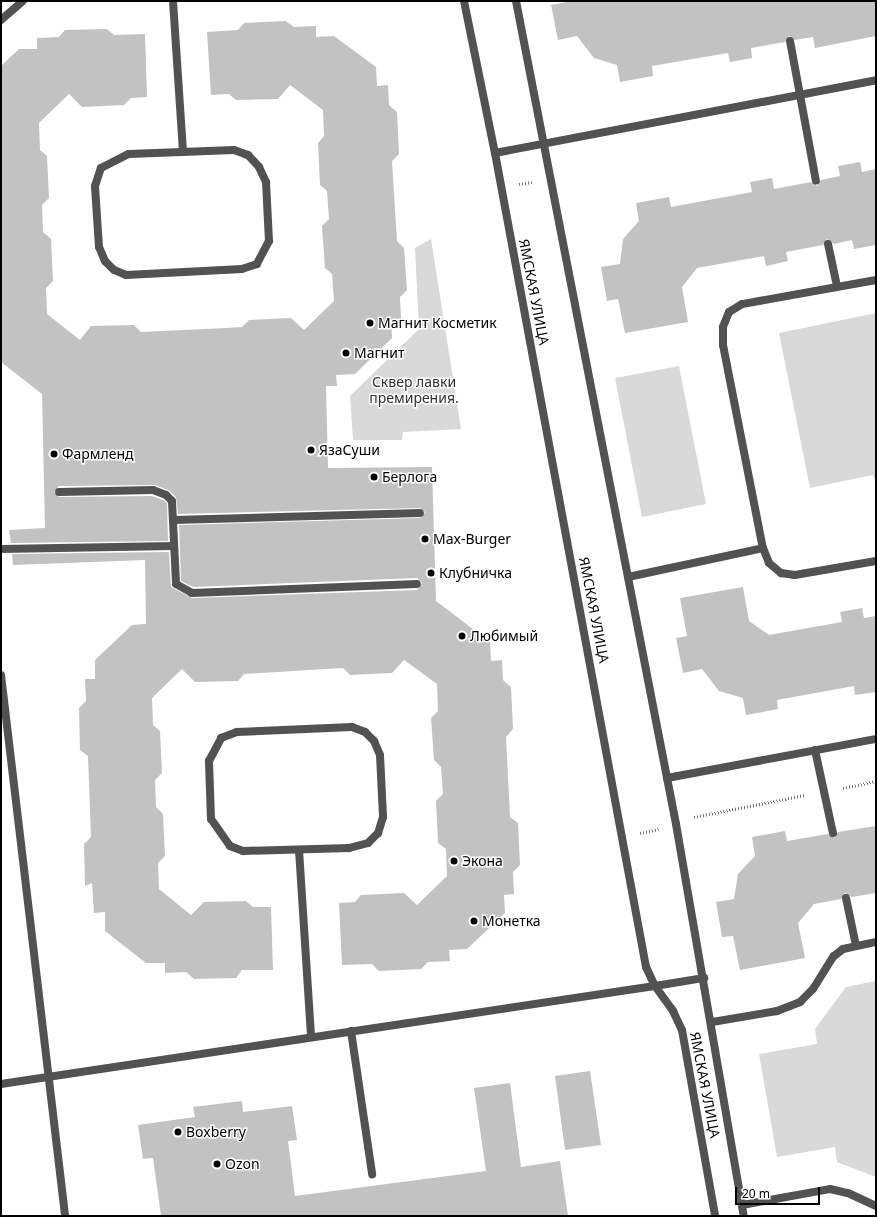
<!DOCTYPE html>
<html>
<head>
<meta charset="utf-8">
<style>
	body { margin:0 }
	#map { position:relative; width:877px; height:1217px; overflow:hidden; background:#fff; font-family:"Noto Sans",sans-serif }
	div>[style] { position:absolute }
	.green>* { inset:0; background:#d9d9d9 }
	.building>* { inset:0; background:#c2c2c2 }
	.path>* { height:2.5px; margin-top:-1.25px; transform-origin:0; background:repeating-linear-gradient(90deg,#747474 0 1px,transparent 0 3px) }
	.lane>* { height:8px; margin:-4px; padding:0 4px; transform-origin:4px; border-radius:4px; background:#525252 }
	.street>* { height:8px; margin:-4px; padding:0 4px; transform-origin:4px; border-radius:4px; background:#525252 }
	.dots>* { width:11px; height:11px; translate:-50% -50%; box-sizing:border-box; border:2px solid #fff; border-radius:50% }
	span { translate:-50% -50%; white-space:nowrap; text-align:center; line-height:1.15; -webkit-text-stroke:3px #fff; paint-order:stroke }
	.street-label { font-size:14px; color:#000 }
	.poi-label { font-size:14px; color:#000 }
	.left { translate:0 -50%; text-align:left }
	.park-label { font-size:14px; color:#303030 }
	.frame { position:absolute; inset:0; border:2px solid #000; pointer-events:none }
	.scale { position:absolute; left:735px; top:1187px; width:85px; height:18px; box-sizing:border-box; border:2px solid #000; border-top:0; padding-left:5px; font-size:12px; line-height:14px; white-space:nowrap; color:#000; -webkit-text-stroke:3px #fff; paint-order:stroke }
</style>
</head>
<body>
<div id="map">
	<div class="green">
		<div style="clip-path:polygon(431px 239px,461px 429px,403px 432px,402px 440px,353px 440px,350px 396px,419px 329px,415px 248px)"></div>
		<div style="clip-path:polygon(876px 313px,876px 486px,873px 475px,810px 488px,779px 333px)"></div>
		<div style="clip-path:polygon(679px 366px,706px 504px,642px 517px,615px 378px)"></div>
		<div style="clip-path:polygon(876px 981px,876px 1177px,837px 1162px,835px 1147px,777px 1157px,759px 1054px,817px 1044px,815px 1029px,846px 987px)"></div>
	</div>
	<div class="building">
		<div style="clip-path:polygon(573px 1px,876px 1px,876px 36px,815px 48px,813px 37px,795px 40px,789px 36px,785px 42px,751px 48px,752px 58px,730px 62px,728px 53px,652px 66px,653px 76px,620px 82px,617px 65px,594px 58px,577px 36px,558px 40px,551px 5px)"></div>
		<div style="clip-path:polygon(286px 21px,294px 27px,316px 26px,316px 37px,334px 36px,376px 67px,377px 86px,388px 85px,389px 105px,397px 112px,399px 154px,392px 161px,397px 241px,404px 248px,407px 290px,400px 297px,401px 319px,391px 319px,392px 338px,355px 374px,336px 375px,337px 386px,326px 386px,328px 468px,432px 467px,436px 601px,490px 642px,491px 661px,502px 660px,503px 680px,511px 687px,513px 729px,506px 737px,510px 817px,518px 823px,520px 865px,513px 872px,514px 894px,504px 895px,505px 913px,467px 949px,449px 950px,450px 961px,428px 962px,421px 969px,379px 971px,372px 964px,342px 965px,339px 903px,355px 902px,361px 895px,404px 893px,417px 905px,447px 876px,446px 849px,438px 843px,436px 801px,443px 794px,441px 767px,434px 760px,431px 718px,438px 711px,437px 684px,404px 660px,392px 673px,350px 675px,343px 668px,325px 669px,244px 674px,238px 681px,195px 682px,182px 669px,152px 698px,153px 725px,160px 731px,162px 773px,155px 780px,156px 807px,163px 814px,165px 856px,158px 863px,159px 889px,191px 915px,204px 902px,246px 901px,253px 907px,271px 907px,273px 970px,242px 970px,236px 978px,194px 979px,186px 972px,165px 973px,165px 963px,146px 963px,105px 931px,105px 912px,94px 913px,92px 883px,85px 886px,84px 844px,91px 837px,88px 756px,80px 750px,79px 708px,86px 701px,85px 679px,95px 679px,95px 660px,132px 625px,146px 624px,145px 560px,13px 565px,12px 554px,169px 552px,171px 587px,192px 598px,417px 590px,422px 583px,417px 578px,193px 587px,181px 581px,179px 525px,420px 518px,425px 512px,420px 508px,178px 514px,176px 497px,168px 490px,155px 485px,59px 486px,54px 492px,59px 497px,152px 496px,163px 500px,167px 503px,168px 541px,11px 543px,9px 530px,45px 528px,42px 394px,1px 362px,1px 66px,19px 49px,37px 49px,37px 38px,59px 37px,65px 30px,107px 29px,114px 35px,145px 34px,147px 97px,131px 98px,124px 105px,82px 107px,69px 94px,39px 123px,40px 150px,47px 156px,49px 198px,42px 205px,43px 232px,51px 239px,53px 281px,46px 288px,47px 314px,80px 340px,91px 326px,134px 325px,141px 332px,226px 328px,242px 327px,249px 320px,291px 318px,304px 330px,334px 301px,332px 274px,325px 268px,322px 226px,329px 219px,327px 191px,320px 185px,318px 143px,324px 136px,323px 110px,290px 85px,278px 99px,236px 100px,229px 94px,211px 95px,207px 32px,238px 30px,244px 23px)"></div>
		<div style="clip-path:polygon(860px 162px,862px 172px,876px 169px,876px 245px,854px 249px,852px 240px,834px 244px,827px 239px,823px 245px,786px 252px,788px 261px,766px 266px,764px 256px,697px 268px,682px 287px,688px 322px,625px 333px,618px 299px,607px 301px,601px 267px,620px 264px,623px 239px,639px 221px,636px 203px,669px 197px,671px 207px,752px 192px,750px 182px,772px 178px,774px 189px,811px 182px,817px 186px,821px 180px,840px 176px,838px 166px)"></div>
		<div style="clip-path:polygon(743px 587px,749px 621px,769px 635px,842px 622px,840px 612px,862px 608px,864px 618px,876px 616px,876px 692px,855px 695px,854px 686px,777px 700px,778px 709px,746px 715px,743px 698px,719px 691px,702px 669px,683px 673px,676px 638px,687px 636px,680px 598px)"></div>
		<div style="clip-path:polygon(876px 826px,876px 893px,852px 897px,845px 893px,841px 899px,814px 904px,798px 923px,805px 958px,740px 970px,733px 936px,722px 937px,716px 902px,734px 899px,738px 874px,755px 856px,752px 837px,785px 831px,787px 841px,828px 834px,834px 838px,838px 832px)"></div>
		<div style="clip-path:polygon(590px 1071px,601px 1145px,565px 1150px,555px 1076px)"></div>
		<div style="clip-path:polygon(510px 1083px,521px 1167px,560px 1161px,568px 1216px,161px 1216px,153px 1158px,143px 1159px,138px 1125px,195px 1117px,193px 1107px,242px 1101px,243px 1112px,292px 1106px,297px 1140px,288px 1141px,295px 1196px,486px 1171px,474px 1088px)"></div>
	</div>
	<div class="path">
		<div style="left:519px;top:184px;width:13px;rotate:-9deg"></div>
		<div style="left:843px;top:788px;width:34px;rotate:-12deg"></div>
		<div style="left:694px;top:817px;width:113px;rotate:-11.2deg"></div>
		<div style="left:640px;top:833px;width:19px;rotate:-12deg"></div>
	</div>
	<div class="lane">
		<div style="left:173px;top:1px;width:151px;rotate:86.2deg"></div>
		<div style="left:1px;top:20px;width:29px;rotate:-41deg"></div>
		<div style="left:790px;top:41px;width:142px;rotate:79.5deg"></div>
		<div style="left:234px;top:150px;width:15px;rotate:20deg"></div>
		<div style="left:248px;top:155px;width:16px;rotate:47deg"></div>
		<div style="left:259px;top:167px;width:17px;rotate:65deg"></div>
		<div style="left:266px;top:182px;width:59px;rotate:87.1deg"></div>
		<div style="left:269px;top:241px;width:26px;rotate:118deg"></div>
		<div style="left:257px;top:264px;width:16px;rotate:162deg"></div>
		<div style="left:242px;top:269px;width:116px;rotate:177deg"></div>
		<div style="left:126px;top:275px;width:13px;rotate:-157deg"></div>
		<div style="left:114px;top:270px;width:13px;rotate:-135deg"></div>
		<div style="left:105px;top:261px;width:15px;rotate:-113deg"></div>
		<div style="left:99px;top:247px;width:61px;rotate:-93.8deg"></div>
		<div style="left:95px;top:186px;width:19px;rotate:-72deg"></div>
		<div style="left:101px;top:168px;width:31px;rotate:-27deg"></div>
		<div style="left:129px;top:154px;width:105px;rotate:-2.2deg"></div>
		<div style="left:828px;top:244px;width:43px;rotate:77.9deg"></div>
		<div style="left:876px;top:280px;width:136px;rotate:169.8deg"></div>
		<div style="left:742px;top:304px;width:15px;rotate:148deg"></div>
		<div style="left:729px;top:312px;width:16px;rotate:112deg"></div>
		<div style="left:723px;top:327px;width:18px;rotate:90deg"></div>
		<div style="left:723px;top:345px;width:207px;rotate:78.9deg"></div>
		<div style="left:763px;top:548px;width:16px;rotate:68deg"></div>
		<div style="left:769px;top:563px;width:16px;rotate:40deg"></div>
		<div style="left:781px;top:573px;width:14px;rotate:8deg"></div>
		<div style="left:795px;top:575px;width:82px;rotate:-9.8deg"></div>
		<div style="left:59px;top:492px;width:94px;rotate:-1.2deg"></div>
		<div style="left:153px;top:490px;width:14px;rotate:21deg"></div>
		<div style="left:166px;top:495px;width:8px;rotate:45deg"></div>
		<div style="left:172px;top:501px;width:83px;rotate:87.2deg"></div>
		<div style="left:176px;top:584px;width:18px;rotate:29deg"></div>
		<div style="left:192px;top:593px;width:225px;rotate:-2.3deg"></div>
		<div style="left:173px;top:520px;width:247px;rotate:-1.6deg"></div>
		<div style="left:1px;top:549px;width:173px;rotate:-1deg"></div>
		<div style="left:628px;top:577px;width:138px;rotate:-12.1deg"></div>
		<div style="left:1px;top:675px;width:544px;rotate:83.24deg"></div>
		<div style="left:352px;top:727px;width:14px;rotate:21deg"></div>
		<div style="left:365px;top:732px;width:13px;rotate:45deg"></div>
		<div style="left:374px;top:741px;width:15px;rotate:67deg"></div>
		<div style="left:380px;top:755px;width:62px;rotate:87.2deg"></div>
		<div style="left:383px;top:817px;width:17px;rotate:107deg"></div>
		<div style="left:378px;top:833px;width:14px;rotate:135deg"></div>
		<div style="left:368px;top:843px;width:20px;rotate:165deg"></div>
		<div style="left:349px;top:848px;width:106px;rotate:178.4deg"></div>
		<div style="left:243px;top:851px;width:14px;rotate:-159deg"></div>
		<div style="left:230px;top:846px;width:33px;rotate:-125deg"></div>
		<div style="left:211px;top:819px;width:58px;rotate:-92deg"></div>
		<div style="left:209px;top:761px;width:26px;rotate:-62deg"></div>
		<div style="left:221px;top:738px;width:17px;rotate:-21deg"></div>
		<div style="left:237px;top:732px;width:115px;rotate:-2.5deg"></div>
		<div style="left:815px;top:750px;width:85px;rotate:77.8deg"></div>
		<div style="left:667px;top:778px;width:213px;rotate:-10.6deg"></div>
		<div style="left:299px;top:850px;width:187px;rotate:86.3deg"></div>
		<div style="left:846px;top:898px;width:49px;rotate:78.2deg"></div>
		<div style="left:712px;top:1022px;width:66px;rotate:-9.6deg"></div>
		<div style="left:777px;top:1011px;width:25px;rotate:-21deg"></div>
		<div style="left:800px;top:1002px;width:18px;rotate:-45deg"></div>
		<div style="left:813px;top:989px;width:39px;rotate:-58deg"></div>
		<div style="left:834px;top:956px;width:11px;rotate:-38deg"></div>
		<div style="left:843px;top:949px;width:34px;rotate:-12deg"></div>
		<div style="left:351px;top:1031px;width:145px;rotate:81.6deg"></div>
		<div style="left:1px;top:1084px;width:661px;rotate:-8.52deg"></div>
		<div style="left:742px;top:1205px;width:89px;rotate:-10.3deg"></div>
		<div style="left:830px;top:1189px;width:18px;rotate:13deg"></div>
		<div style="left:848px;top:1193px;width:31px;rotate:25deg"></div>
	</div>
	<div class="street">
		<div style="left:464px;top:1px;width:155px;rotate:78.5deg"></div>
		<div style="left:495px;top:153px;width:828px;rotate:79.49deg"></div>
		<div style="left:646px;top:967px;width:21px;rotate:65deg"></div>
		<div style="left:655px;top:986px;width:31px;rotate:54deg"></div>
		<div style="left:673px;top:1011px;width:21px;rotate:65deg"></div>
		<div style="left:682px;top:1030px;width:189px;rotate:79.9deg"></div>
		<div style="left:516px;top:1px;width:838px;rotate:79deg"></div>
		<div style="left:676px;top:824px;width:398px;rotate:80.2deg"></div>
		<div style="left:495px;top:153px;width:388px;rotate:-10.8deg"></div>
		<div style="left:655px;top:986px;width:50px;rotate:-9.3deg"></div>
	</div>
	<div class="dots">
		<div style="left:370px;top:323px;background:#000"></div>
		<div style="left:346px;top:353px;background:#000"></div>
		<div style="left:311px;top:450px;background:#000"></div>
		<div style="left:54px;top:454px;background:#000"></div>
		<div style="left:374px;top:477px;background:#000"></div>
		<div style="left:425px;top:539px;background:#000"></div>
		<div style="left:431px;top:573px;background:#000"></div>
		<div style="left:462px;top:636px;background:#000"></div>
		<div style="left:454px;top:861px;background:#000"></div>
		<div style="left:474px;top:921px;background:#000"></div>
		<div style="left:178px;top:1132px;background:#000"></div>
		<div style="left:217px;top:1164px;background:#000"></div>
	</div>
	<div class="street-label">
		<span style="left:534px;top:292px;rotate:79deg">ЯМСКАЯ УЛИЦА</span>
		<span style="left:594px;top:610px;rotate:79deg">ЯМСКАЯ УЛИЦА</span>
		<span style="left:705px;top:1085px;rotate:79deg">ЯМСКАЯ УЛИЦА</span>
	</div>
	<div class="poi-label">
		<span class="left" style="left:378px;top:323px">Магнит Косметик</span>
		<span class="left" style="left:354px;top:353px">Магнит</span>
		<span class="left" style="left:319px;top:450px">ЯзаСуши</span>
		<span class="left" style="left:62px;top:454px">Фармленд</span>
		<span class="left" style="left:382px;top:477px">Берлога</span>
		<span class="left" style="left:433px;top:539px">Max-Burger</span>
		<span class="left" style="left:439px;top:573px">Клубничка</span>
		<span class="left" style="left:470px;top:636px">Любимый</span>
		<span class="left" style="left:462px;top:861px">Экона</span>
		<span class="left" style="left:482px;top:921px">Монетка</span>
		<span class="left" style="left:186px;top:1132px">Boxberry</span>
		<span class="left" style="left:225px;top:1164px">Ozon</span>
	</div>
	<div class="park-label">
		<span style="left:414px;top:390px">Сквер лавки<br>премирения.</span>
	</div>
	<div class="frame"></div>
	<div class="scale">20 m</div>
</div>
</body>
</html>
